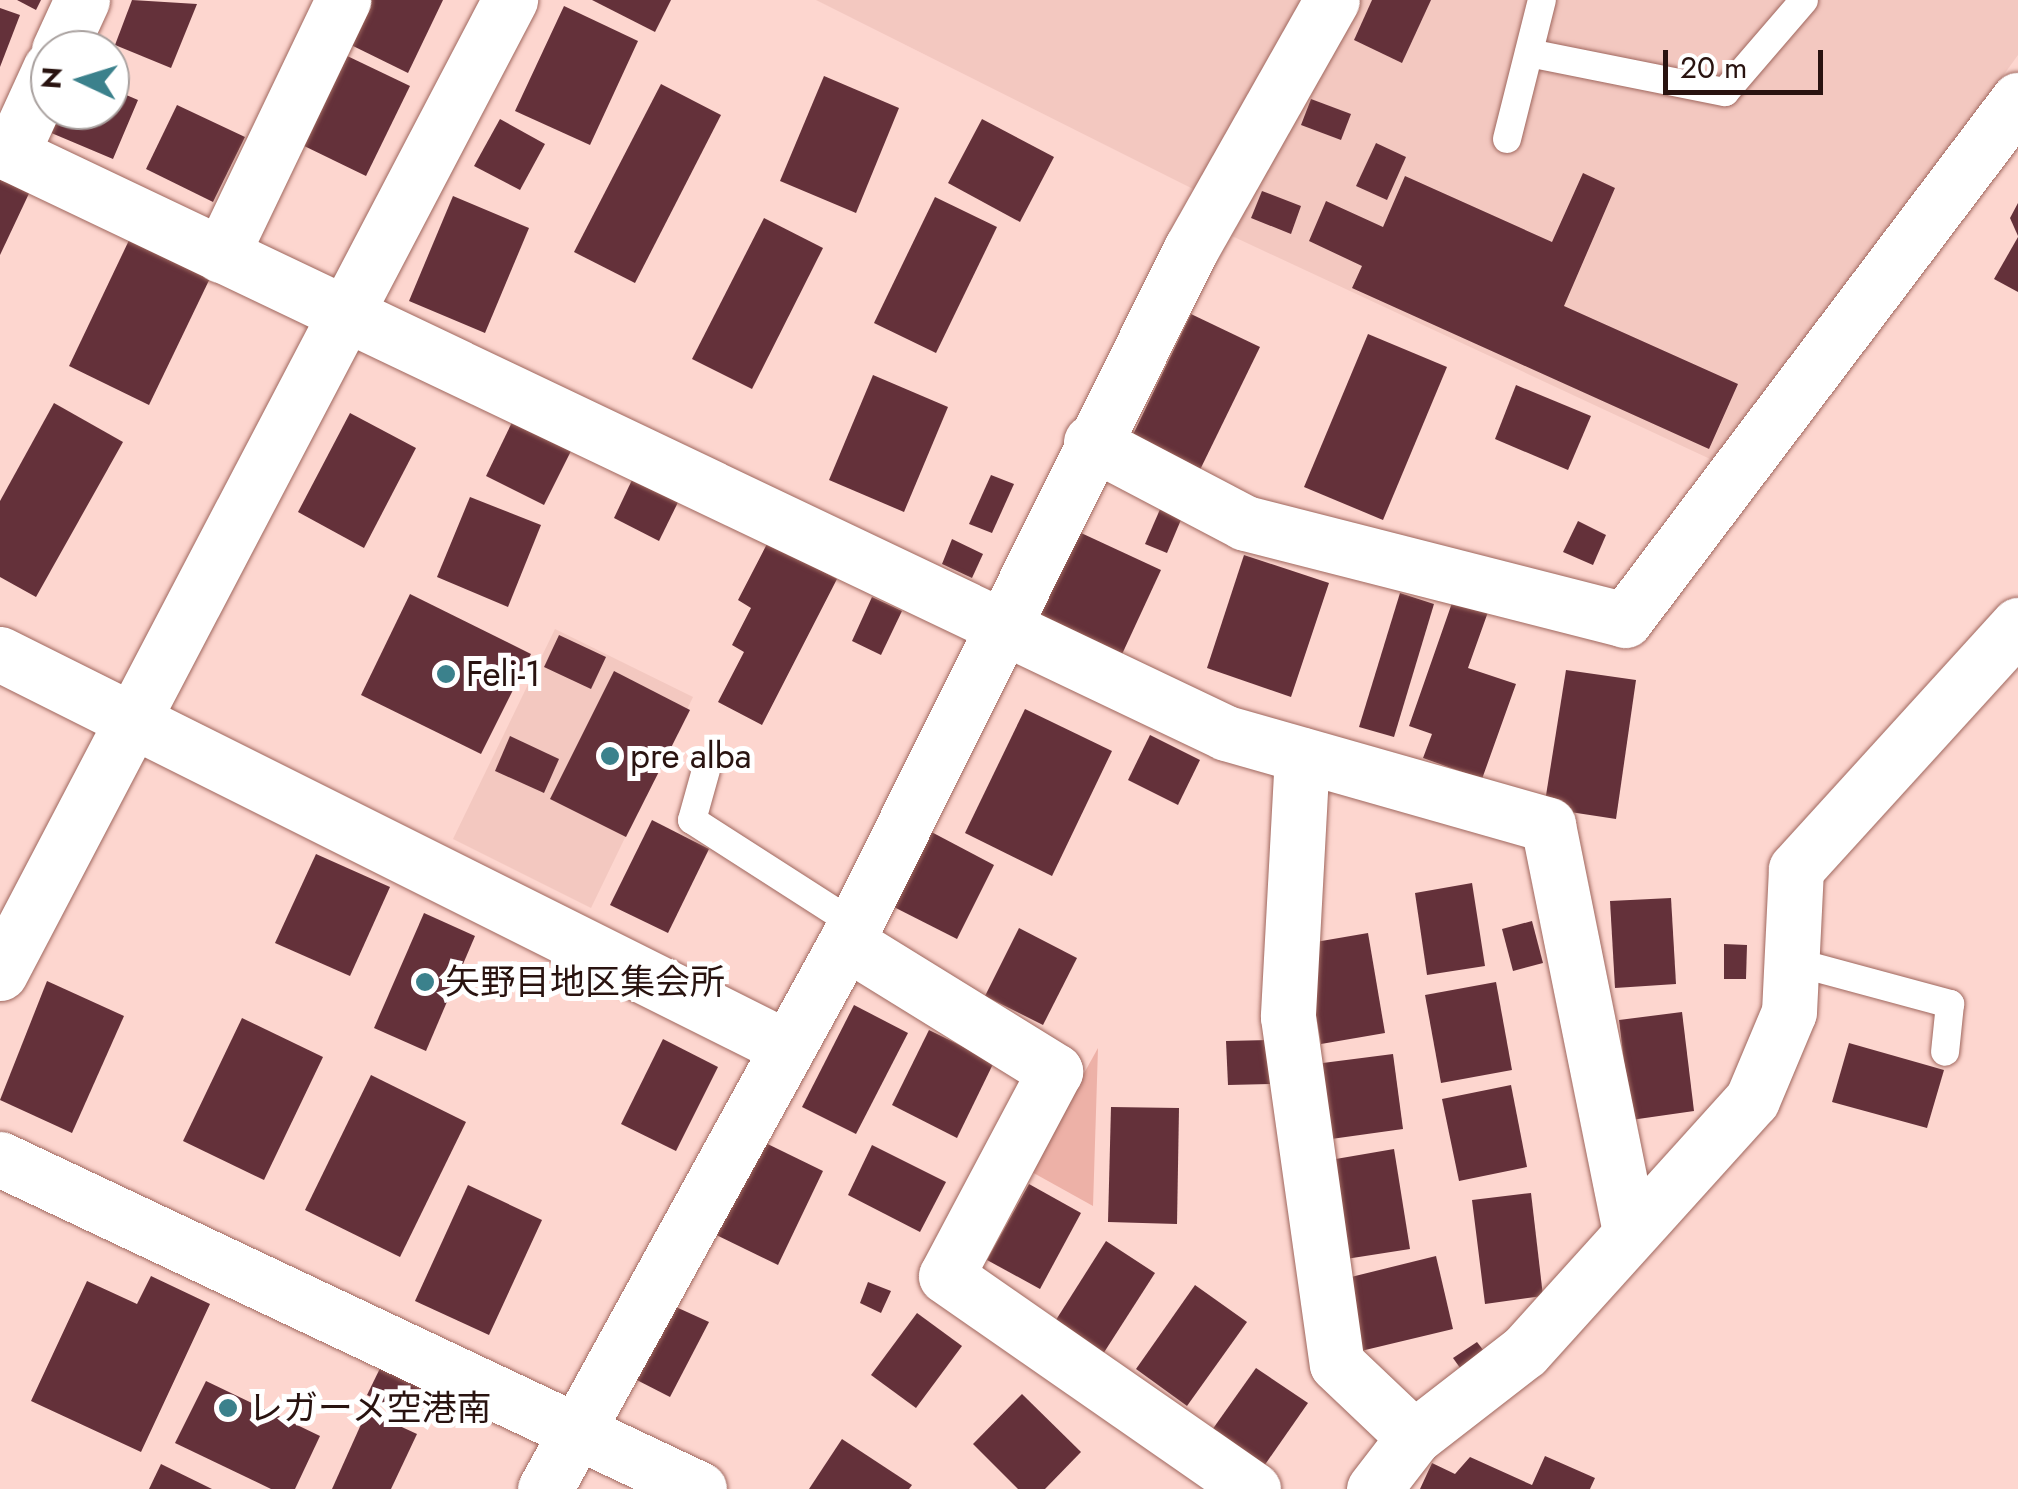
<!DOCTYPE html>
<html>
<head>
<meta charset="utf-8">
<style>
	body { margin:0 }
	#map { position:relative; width:2018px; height:1489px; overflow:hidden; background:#fdd6cf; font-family:Jost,"Noto Sans JP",sans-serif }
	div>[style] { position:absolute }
	.built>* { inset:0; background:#f3c8c0 }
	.green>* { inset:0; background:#edb1a7 }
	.building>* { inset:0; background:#64313a }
	.roads { filter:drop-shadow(0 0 2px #9f675e) drop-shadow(0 0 2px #9f675e) }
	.service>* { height:28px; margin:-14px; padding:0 14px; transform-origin:14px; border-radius:14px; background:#fff }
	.minor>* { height:55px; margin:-27.5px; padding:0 27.5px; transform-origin:27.5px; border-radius:27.5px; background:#fff }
	.dots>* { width:28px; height:28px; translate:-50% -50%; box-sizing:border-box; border:5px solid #fff; border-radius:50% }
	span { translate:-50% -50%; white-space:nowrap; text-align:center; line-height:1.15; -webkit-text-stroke:10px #fff; paint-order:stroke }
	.poi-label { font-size:35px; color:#291310 }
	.left { translate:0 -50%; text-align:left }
	.north { position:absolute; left:30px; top:30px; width:100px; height:100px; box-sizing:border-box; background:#fff; border:2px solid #a9a19f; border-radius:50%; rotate:274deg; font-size:28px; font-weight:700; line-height:40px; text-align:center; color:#291310 }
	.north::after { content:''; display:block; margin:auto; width:35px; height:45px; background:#3b818c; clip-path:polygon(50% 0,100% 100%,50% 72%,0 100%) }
	.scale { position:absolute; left:1663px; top:50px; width:160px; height:45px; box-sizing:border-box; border:5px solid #291310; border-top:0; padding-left:12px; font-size:30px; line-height:35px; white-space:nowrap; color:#291310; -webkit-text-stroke:8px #fff; paint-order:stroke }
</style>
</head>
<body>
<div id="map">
	<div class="built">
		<div style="clip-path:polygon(816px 0,1307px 0,1201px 193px)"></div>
		<div style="clip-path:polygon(1359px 0,2018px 0,2018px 55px,1723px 465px,1232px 236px)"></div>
		<div style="clip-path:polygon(555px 629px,693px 697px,591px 908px,453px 839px)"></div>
	</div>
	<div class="green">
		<div style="clip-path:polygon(1098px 1048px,1093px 1206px,1030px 1171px)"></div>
	</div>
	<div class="building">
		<div style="clip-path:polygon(17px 0,41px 0,36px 10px)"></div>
		<div style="clip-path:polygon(132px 0,197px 4px,171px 68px,115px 45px)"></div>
		<div style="clip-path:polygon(370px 0,443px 0,408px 73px,349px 44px)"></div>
		<div style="clip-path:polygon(592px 0,671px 0,655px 32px)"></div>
		<div style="clip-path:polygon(1372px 0,1431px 0,1402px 63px,1354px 40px)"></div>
		<div style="clip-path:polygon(564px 6px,638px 41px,590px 145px,515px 111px)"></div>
		<div style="clip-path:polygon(0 8px,20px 15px,0 67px)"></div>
		<div style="clip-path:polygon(341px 53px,410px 86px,366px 176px,298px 143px)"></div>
		<div style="clip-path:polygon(824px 76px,899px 108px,856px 213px,780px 181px)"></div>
		<div style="clip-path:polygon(661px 84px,721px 115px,635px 283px,574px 252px)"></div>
		<div style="clip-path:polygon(110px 88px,138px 100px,113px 159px,49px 132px,58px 110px,110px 110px)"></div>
		<div style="clip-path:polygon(1311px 99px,1351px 114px,1341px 140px,1301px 125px)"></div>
		<div style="clip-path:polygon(177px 105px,245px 137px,213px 202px,146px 169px)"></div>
		<div style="clip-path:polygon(500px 119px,545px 144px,520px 190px,474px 166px)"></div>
		<div style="clip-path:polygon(982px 119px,1054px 157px,1020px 222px,948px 183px)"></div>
		<div style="clip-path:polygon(1376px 143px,1406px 157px,1387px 200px,1356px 186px)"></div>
		<div style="clip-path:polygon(0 169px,33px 185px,0 255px)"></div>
		<div style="clip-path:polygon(1583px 173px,1615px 188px,1564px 306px,1738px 384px,1709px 449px,1352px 288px,1362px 266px,1309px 241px,1326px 201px,1383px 227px,1405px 176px,1552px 242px)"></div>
		<div style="clip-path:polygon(1262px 191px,1301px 206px,1291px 234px,1251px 218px)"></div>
		<div style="clip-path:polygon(453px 196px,529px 228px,485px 333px,409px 301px)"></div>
		<div style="clip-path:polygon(935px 197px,997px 227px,936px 353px,874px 323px)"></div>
		<div style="clip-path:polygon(2018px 203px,2018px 236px,2010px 218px)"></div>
		<div style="clip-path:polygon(764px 218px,823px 248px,752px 389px,692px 359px)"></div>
		<div style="clip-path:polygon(132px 234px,213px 272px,149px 405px,69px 366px)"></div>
		<div style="clip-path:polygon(2018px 237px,2018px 292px,1994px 279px)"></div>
		<div style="clip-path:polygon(1191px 314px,1260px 347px,1196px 478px,1128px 445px)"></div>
		<div style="clip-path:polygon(1368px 334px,1447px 367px,1383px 520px,1304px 487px)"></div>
		<div style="clip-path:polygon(873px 375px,948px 407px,904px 512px,829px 480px)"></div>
		<div style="clip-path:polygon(1516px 385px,1591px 416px,1568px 470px,1495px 439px)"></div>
		<div style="clip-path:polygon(54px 403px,123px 442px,36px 597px,0 577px,0 501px)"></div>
		<div style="clip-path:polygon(517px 412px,576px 441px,544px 505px,486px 476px)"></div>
		<div style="clip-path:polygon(350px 413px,416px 448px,364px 548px,298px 512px)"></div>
		<div style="clip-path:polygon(640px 463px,686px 486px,659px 541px,614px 518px)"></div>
		<div style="clip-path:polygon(991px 475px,1014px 484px,992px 533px,969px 524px)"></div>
		<div style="clip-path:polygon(470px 497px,541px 525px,508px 607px,437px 577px)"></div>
		<div style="clip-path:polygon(1161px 507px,1183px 515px,1167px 553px,1145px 544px)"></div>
		<div style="clip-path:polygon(1578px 521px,1606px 535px,1593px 565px,1563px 552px)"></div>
		<div style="clip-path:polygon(1079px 532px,1161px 570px,1117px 665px,1035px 627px)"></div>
		<div style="clip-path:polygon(952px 539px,983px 554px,972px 578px,942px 564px)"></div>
		<div style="clip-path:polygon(768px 542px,837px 579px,762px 725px,718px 702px,744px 652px,732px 645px,751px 608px,738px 600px)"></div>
		<div style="clip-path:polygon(1244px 555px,1329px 583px,1291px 697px,1207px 668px)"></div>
		<div style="clip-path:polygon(1400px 593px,1434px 604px,1394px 737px,1359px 727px)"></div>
		<div style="clip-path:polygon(410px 594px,531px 654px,481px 754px,361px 695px)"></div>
		<div style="clip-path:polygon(872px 597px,902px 611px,881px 655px,852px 641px)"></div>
		<div style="clip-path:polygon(1453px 600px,1488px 612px,1468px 668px,1516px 684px,1482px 779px,1423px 758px,1432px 734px,1409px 726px)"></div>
		<div style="clip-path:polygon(559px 635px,606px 657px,591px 689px,544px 667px)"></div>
		<div style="clip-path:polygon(1566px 670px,1636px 680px,1616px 819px,1544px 808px)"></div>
		<div style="clip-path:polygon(614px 671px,690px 710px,626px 837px,550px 799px)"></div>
		<div style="clip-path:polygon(1025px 709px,1112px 751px,1052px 876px,965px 833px)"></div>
		<div style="clip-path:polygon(1150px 735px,1200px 760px,1178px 805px,1128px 780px)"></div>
		<div style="clip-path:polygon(510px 736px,559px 759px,544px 793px,495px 771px)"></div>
		<div style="clip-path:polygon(652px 820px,709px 849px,668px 933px,610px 905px)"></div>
		<div style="clip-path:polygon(922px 827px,994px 865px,957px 939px,884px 902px)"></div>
		<div style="clip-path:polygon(316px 854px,390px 887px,350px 976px,275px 943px)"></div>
		<div style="clip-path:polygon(1472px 883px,1485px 966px,1427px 975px,1415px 893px)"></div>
		<div style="clip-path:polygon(1671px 898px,1676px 984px,1615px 988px,1610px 901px)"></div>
		<div style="clip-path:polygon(424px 913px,475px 936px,426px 1051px,374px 1028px)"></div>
		<div style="clip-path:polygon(1532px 921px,1543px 963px,1513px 971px,1502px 929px)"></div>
		<div style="clip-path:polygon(1019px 928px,1077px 958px,1043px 1025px,985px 996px)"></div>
		<div style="clip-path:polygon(1368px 933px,1385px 1033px,1321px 1044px,1304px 944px)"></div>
		<div style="clip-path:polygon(1724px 944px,1747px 945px,1746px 979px,1724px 979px)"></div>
		<div style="clip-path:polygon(47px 981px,124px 1016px,72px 1133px,0 1100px)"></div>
		<div style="clip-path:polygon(1496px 982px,1512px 1070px,1441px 1083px,1425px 995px)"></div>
		<div style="clip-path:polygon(854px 1005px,908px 1033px,856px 1134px,802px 1107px)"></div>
		<div style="clip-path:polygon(1682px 1012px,1694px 1111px,1631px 1120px,1619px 1020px)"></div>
		<div style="clip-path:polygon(242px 1018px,323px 1057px,264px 1180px,183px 1141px)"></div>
		<div style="clip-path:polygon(929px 1030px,994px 1062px,957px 1138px,892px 1105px)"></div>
		<div style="clip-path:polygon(663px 1039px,718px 1067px,676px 1151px,621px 1124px)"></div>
		<div style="clip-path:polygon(1269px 1040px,1270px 1084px,1228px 1085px,1226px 1041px)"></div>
		<div style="clip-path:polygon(1849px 1043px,1944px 1070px,1927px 1128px,1832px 1102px)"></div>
		<div style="clip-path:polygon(1393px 1054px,1403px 1129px,1324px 1140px,1315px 1064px)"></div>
		<div style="clip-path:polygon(371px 1075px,466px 1122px,400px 1257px,305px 1210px)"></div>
		<div style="clip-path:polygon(1511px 1085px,1527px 1167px,1459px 1181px,1442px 1099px)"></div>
		<div style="clip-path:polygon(1111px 1107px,1179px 1108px,1177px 1224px,1108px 1222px)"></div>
		<div style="clip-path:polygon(749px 1135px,823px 1171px,778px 1265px,704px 1229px)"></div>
		<div style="clip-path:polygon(872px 1145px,946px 1182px,920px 1232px,848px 1195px)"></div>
		<div style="clip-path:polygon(1394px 1149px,1410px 1249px,1346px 1259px,1330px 1160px)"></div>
		<div style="clip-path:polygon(1029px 1184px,1081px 1213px,1040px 1289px,987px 1260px)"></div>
		<div style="clip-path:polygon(468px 1185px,542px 1220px,489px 1335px,415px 1301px)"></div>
		<div style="clip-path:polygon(1531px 1193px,1543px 1296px,1485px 1304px,1472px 1200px)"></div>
		<div style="clip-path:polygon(1106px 1241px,1155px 1273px,1103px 1354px,1054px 1323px)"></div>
		<div style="clip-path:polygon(1436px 1256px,1453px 1329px,1361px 1351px,1343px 1279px)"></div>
		<div style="clip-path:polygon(151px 1276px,210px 1304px,141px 1452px,31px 1401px,87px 1281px,137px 1304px)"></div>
		<div style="clip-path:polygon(868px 1282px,891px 1291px,881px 1313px,860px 1303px)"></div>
		<div style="clip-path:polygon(1195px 1285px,1247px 1322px,1187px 1406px,1136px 1369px)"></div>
		<div style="clip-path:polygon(665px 1302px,709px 1322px,670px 1397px,627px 1375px)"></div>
		<div style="clip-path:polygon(917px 1313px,962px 1346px,916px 1408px,871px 1375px)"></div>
		<div style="clip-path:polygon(1477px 1342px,1487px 1355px,1463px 1372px,1453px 1358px)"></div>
		<div style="clip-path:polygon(387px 1354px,435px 1378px,414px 1419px,367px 1395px)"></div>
		<div style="clip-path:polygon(1256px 1368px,1308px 1403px,1264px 1466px,1212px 1430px)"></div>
		<div style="clip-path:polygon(206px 1381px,320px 1436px,295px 1489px,271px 1489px,175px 1443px)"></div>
		<div style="clip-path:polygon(1022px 1394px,1081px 1452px,1045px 1489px,1018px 1489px,973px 1444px)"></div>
		<div style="clip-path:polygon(367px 1411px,417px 1434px,391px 1489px,332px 1489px)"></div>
		<div style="clip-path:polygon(842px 1439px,912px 1485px,909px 1489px,809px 1489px)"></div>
		<div style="clip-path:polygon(1545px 1456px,1595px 1478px,1590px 1489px,1420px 1489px,1432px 1463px,1455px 1474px,1470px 1457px,1532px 1485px)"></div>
		<div style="clip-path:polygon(161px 1464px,212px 1489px,149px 1489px)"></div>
	</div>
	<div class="roads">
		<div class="service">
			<div style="left:1529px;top:53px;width:200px;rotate:11.3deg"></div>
			<div style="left:1725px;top:92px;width:121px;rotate:-49.3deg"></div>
			<div style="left:1507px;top:139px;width:143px;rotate:-75.9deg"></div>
			<div style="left:706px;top:770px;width:52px;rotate:105.6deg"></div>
			<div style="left:692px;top:820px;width:193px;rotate:32.7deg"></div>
			<div style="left:1791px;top:961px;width:165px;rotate:15.1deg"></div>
			<div style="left:1950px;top:1004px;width:48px;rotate:95.9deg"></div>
		</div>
		<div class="minor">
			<div style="left:59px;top:50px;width:55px;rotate:-65.3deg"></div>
			<div style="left:0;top:149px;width:1358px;rotate:25.47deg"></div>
			<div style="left:1226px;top:733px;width:335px;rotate:15.9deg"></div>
			<div style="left:1548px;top:825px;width:413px;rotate:78.6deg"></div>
			<div style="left:11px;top:154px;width:94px;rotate:-65.4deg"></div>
			<div style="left:221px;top:255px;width:283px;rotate:-64.4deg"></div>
			<div style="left:1091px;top:442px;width:174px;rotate:27.7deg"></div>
			<div style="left:1245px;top:523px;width:392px;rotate:14.3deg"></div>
			<div style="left:1625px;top:620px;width:652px;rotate:-52.92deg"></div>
			<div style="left:0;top:654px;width:877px;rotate:26.57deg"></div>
			<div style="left:1302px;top:755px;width:262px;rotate:93.1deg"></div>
			<div style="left:1288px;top:1017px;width:350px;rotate:82deg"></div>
			<div style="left:1337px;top:1364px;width:106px;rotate:43.5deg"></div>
			<div style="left:846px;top:942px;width:246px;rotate:31.7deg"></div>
			<div style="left:1055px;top:1071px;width:232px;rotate:118deg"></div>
			<div style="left:946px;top:1276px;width:374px;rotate:34.8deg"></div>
			<div style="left:0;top:973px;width:1099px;rotate:-62.34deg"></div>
			<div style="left:0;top:1159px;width:773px;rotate:25.27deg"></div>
			<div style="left:545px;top:1489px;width:624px;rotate:-61.18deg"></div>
			<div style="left:846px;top:942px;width:774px;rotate:-63.53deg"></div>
			<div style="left:1191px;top:249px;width:286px;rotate:-60.5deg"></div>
			<div style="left:1374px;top:1489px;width:66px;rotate:-52.4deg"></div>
			<div style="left:1414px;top:1437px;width:140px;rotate:-37.8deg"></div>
			<div style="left:1525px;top:1351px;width:338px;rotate:-47.9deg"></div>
			<div style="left:1752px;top:1100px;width:95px;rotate:-67.2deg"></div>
			<div style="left:1789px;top:1012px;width:143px;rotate:-87.2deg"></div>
			<div style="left:1796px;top:869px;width:330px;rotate:-47.7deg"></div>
		</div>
	</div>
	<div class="dots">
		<div style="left:446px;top:674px;background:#3b818c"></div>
		<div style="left:610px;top:756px;background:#3b818c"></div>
		<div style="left:425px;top:982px;background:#3b818c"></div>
		<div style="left:228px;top:1408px;background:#3b818c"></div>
	</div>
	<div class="poi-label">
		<span class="left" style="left:466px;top:674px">Feli-1</span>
		<span class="left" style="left:630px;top:756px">pre alba</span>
		<span class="left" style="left:445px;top:982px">矢野目地区集会所</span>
		<span class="left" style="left:248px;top:1408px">レガーメ空港南</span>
	</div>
	<div class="north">N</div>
	<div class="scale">20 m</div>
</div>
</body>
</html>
